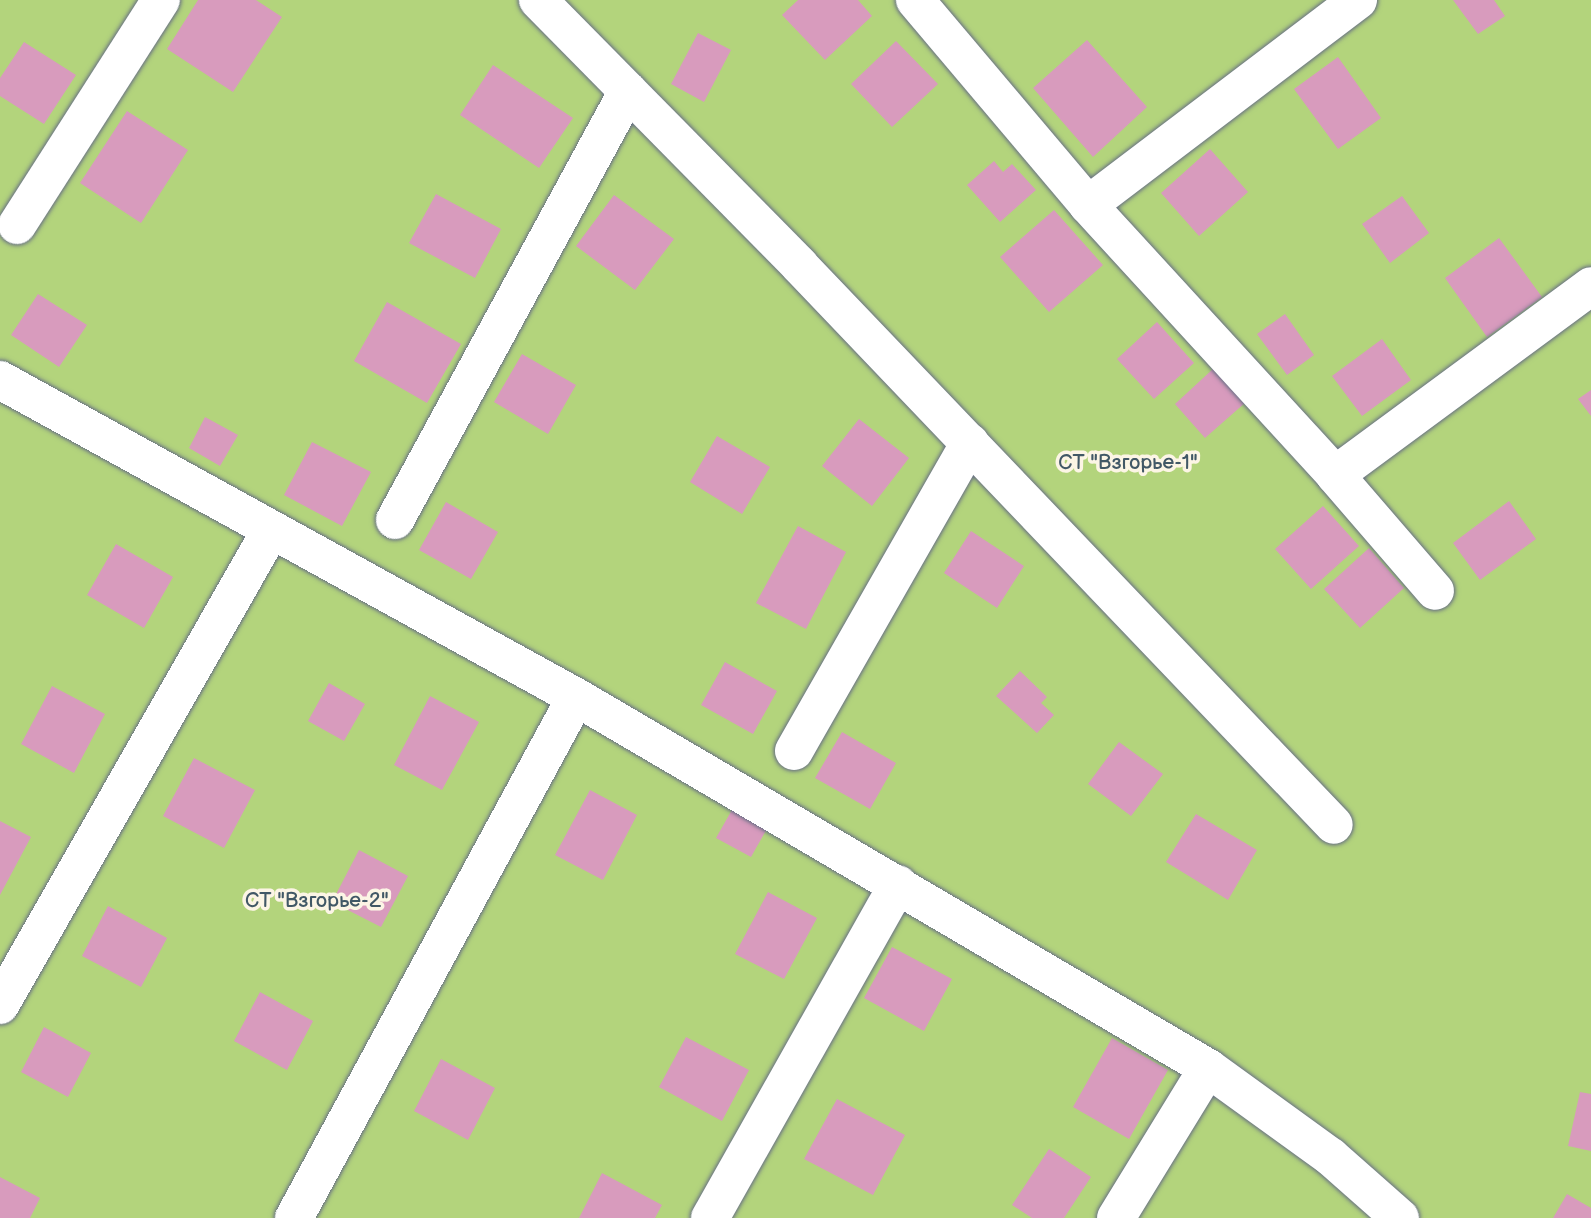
<!DOCTYPE html>
<html>
<head>
<meta charset="utf-8">
<style>
	body { margin:0 }
	#map { position:relative; width:1591px; height:1218px; overflow:hidden; background:#f3e7cc; font-family:"Balsamiq Sans",sans-serif }
	div>[style] { position:absolute }
	.green>* { inset:0; background:#b3d47c }
	.building>* { inset:0; background:#d89bbd }
	.roads { filter:drop-shadow(0 0 2px #676f84) drop-shadow(0 0 2px #676f84) }
	.minor>* { height:38px; margin:-19px; padding:0 19px; transform-origin:19px; border-radius:19px; background:#fff }
	span { translate:-50% -50%; white-space:nowrap; text-align:center; line-height:1.15; -webkit-text-stroke:7px #fcf5e5; paint-order:stroke }
	.park-label { font-size:21px; color:#415866 }
</style>
</head>
<body>
<div id="map">
	<div class="green">
		<div style="clip-path:polygon(0 0,1591px 0,1591px 1218px,0 1218px)"></div>
	</div>
	<div class="building">
		<div style="clip-path:polygon(198px 0,256px 0,282px 17px,233px 92px,167px 49px)"></div>
		<div style="clip-path:polygon(798px 0,858px 0,872px 16px,825px 60px,782px 15px)"></div>
		<div style="clip-path:polygon(1453px 0,1494px 0,1505px 16px,1478px 34px)"></div>
		<div style="clip-path:polygon(698px 33px,731px 50px,704px 102px,671px 84px)"></div>
		<div style="clip-path:polygon(1087px 40px,1147px 107px,1093px 157px,1033px 88px)"></div>
		<div style="clip-path:polygon(896px 41px,938px 84px,892px 127px,851px 84px)"></div>
		<div style="clip-path:polygon(24px 42px,76px 75px,44px 124px,0 96px,0 78px)"></div>
		<div style="clip-path:polygon(1338px 57px,1381px 118px,1338px 149px,1294px 89px)"></div>
		<div style="clip-path:polygon(493px 65px,573px 118px,539px 168px,460px 115px)"></div>
		<div style="clip-path:polygon(127px 111px,188px 150px,141px 223px,80px 183px)"></div>
		<div style="clip-path:polygon(1210px 149px,1248px 192px,1199px 236px,1161px 193px)"></div>
		<div style="clip-path:polygon(994px 161px,1003px 172px,1012px 164px,1036px 190px,1000px 222px,967px 185px)"></div>
		<div style="clip-path:polygon(436px 194px,501px 229px,475px 278px,409px 243px)"></div>
		<div style="clip-path:polygon(614px 195px,674px 239px,635px 290px,576px 246px)"></div>
		<div style="clip-path:polygon(1402px 196px,1429px 233px,1390px 263px,1362px 224px)"></div>
		<div style="clip-path:polygon(1054px 210px,1103px 265px,1049px 312px,1000px 257px)"></div>
		<div style="clip-path:polygon(1499px 238px,1542px 297px,1487px 337px,1445px 278px)"></div>
		<div style="clip-path:polygon(38px 294px,87px 325px,59px 367px,11px 335px)"></div>
		<div style="clip-path:polygon(387px 302px,461px 344px,427px 403px,354px 361px)"></div>
		<div style="clip-path:polygon(1285px 314px,1314px 355px,1287px 375px,1257px 334px)"></div>
		<div style="clip-path:polygon(1157px 322px,1194px 363px,1154px 399px,1117px 359px)"></div>
		<div style="clip-path:polygon(1382px 339px,1411px 380px,1362px 416px,1332px 376px)"></div>
		<div style="clip-path:polygon(522px 354px,576px 385px,548px 434px,494px 402px)"></div>
		<div style="clip-path:polygon(1214px 368px,1246px 402px,1205px 438px,1175px 404px)"></div>
		<div style="clip-path:polygon(1591px 390px,1591px 416px,1578px 399px)"></div>
		<div style="clip-path:polygon(205px 417px,238px 435px,220px 466px,189px 448px)"></div>
		<div style="clip-path:polygon(859px 419px,909px 458px,872px 506px,822px 466px)"></div>
		<div style="clip-path:polygon(717px 436px,770px 467px,742px 514px,690px 482px)"></div>
		<div style="clip-path:polygon(312px 442px,371px 472px,342px 526px,284px 495px)"></div>
		<div style="clip-path:polygon(1509px 501px,1536px 539px,1480px 580px,1453px 543px)"></div>
		<div style="clip-path:polygon(446px 502px,498px 532px,471px 579px,419px 550px)"></div>
		<div style="clip-path:polygon(1323px 506px,1359px 546px,1311px 589px,1275px 549px)"></div>
		<div style="clip-path:polygon(798px 526px,846px 552px,806px 629px,756px 603px)"></div>
		<div style="clip-path:polygon(971px 531px,1024px 566px,997px 608px,944px 573px)"></div>
		<div style="clip-path:polygon(116px 544px,173px 577px,144px 628px,87px 595px)"></div>
		<div style="clip-path:polygon(1369px 548px,1404px 588px,1360px 628px,1324px 589px)"></div>
		<div style="clip-path:polygon(725px 662px,777px 691px,753px 734px,701px 705px)"></div>
		<div style="clip-path:polygon(1020px 671px,1047px 697px,1041px 703px,1054px 715px,1037px 733px,996px 696px)"></div>
		<div style="clip-path:polygon(329px 683px,365px 704px,344px 741px,308px 721px)"></div>
		<div style="clip-path:polygon(52px 686px,105px 714px,74px 773px,21px 744px)"></div>
		<div style="clip-path:polygon(430px 696px,479px 722px,442px 790px,394px 765px)"></div>
		<div style="clip-path:polygon(842px 732px,896px 763px,870px 809px,815px 778px)"></div>
		<div style="clip-path:polygon(1119px 742px,1163px 774px,1131px 816px,1088px 784px)"></div>
		<div style="clip-path:polygon(194px 758px,255px 790px,224px 848px,163px 816px)"></div>
		<div style="clip-path:polygon(590px 790px,637px 815px,603px 880px,555px 855px)"></div>
		<div style="clip-path:polygon(737px 801px,772px 820px,751px 857px,716px 838px)"></div>
		<div style="clip-path:polygon(1196px 814px,1257px 850px,1228px 900px,1166px 862px)"></div>
		<div style="clip-path:polygon(0 821px,31px 837px,0 895px)"></div>
		<div style="clip-path:polygon(359px 850px,408px 876px,381px 927px,332px 902px)"></div>
		<div style="clip-path:polygon(768px 892px,817px 918px,784px 979px,735px 954px)"></div>
		<div style="clip-path:polygon(108px 906px,167px 938px,141px 987px,82px 956px)"></div>
		<div style="clip-path:polygon(892px 947px,952px 979px,924px 1031px,864px 998px)"></div>
		<div style="clip-path:polygon(260px 992px,313px 1021px,287px 1070px,234px 1041px)"></div>
		<div style="clip-path:polygon(44px 1027px,91px 1053px,68px 1097px,21px 1072px)"></div>
		<div style="clip-path:polygon(686px 1037px,749px 1070px,722px 1121px,659px 1087px)"></div>
		<div style="clip-path:polygon(1112px 1038px,1168px 1070px,1129px 1139px,1073px 1107px)"></div>
		<div style="clip-path:polygon(441px 1059px,495px 1088px,468px 1140px,414px 1111px)"></div>
		<div style="clip-path:polygon(1580px 1092px,1591px 1094px,1591px 1151px,1568px 1146px)"></div>
		<div style="clip-path:polygon(837px 1099px,905px 1135px,873px 1195px,804px 1159px)"></div>
		<div style="clip-path:polygon(1049px 1149px,1091px 1177px,1064px 1218px,1032px 1218px,1012px 1205px)"></div>
		<div style="clip-path:polygon(602px 1173px,662px 1205px,655px 1218px,579px 1218px)"></div>
		<div style="clip-path:polygon(0 1177px,40px 1198px,30px 1218px,0 1218px)"></div>
		<div style="clip-path:polygon(1567px 1194px,1591px 1208px,1591px 1218px,1553px 1218px)"></div>
	</div>
	<div class="roads">
		<div class="minor">
			<div style="left:538px;top:0;width:372px;rotate:45.4deg"></div>
			<div style="left:799px;top:265px;width:774px;rotate:46.31deg"></div>
			<div style="left:915px;top:0;width:268px;rotate:49.8deg"></div>
			<div style="left:1088px;top:205px;width:366px;rotate:47.5deg"></div>
			<div style="left:1335px;top:475px;width:153px;rotate:49.2deg"></div>
			<div style="left:1088px;top:205px;width:339px;rotate:-37.2deg"></div>
			<div style="left:17px;top:225px;width:267px;rotate:-57.4deg"></div>
			<div style="left:0;top:380px;width:657px;rotate:28.83deg"></div>
			<div style="left:1335px;top:475px;width:318px;rotate:-36.4deg"></div>
			<div style="left:395px;top:520px;width:488px;rotate:-61.5deg"></div>
			<div style="left:794px;top:751px;width:355px;rotate:-60.3deg"></div>
			<div style="left:0;top:1005px;width:547px;rotate:-60.29deg"></div>
			<div style="left:294px;top:1218px;width:592px;rotate:-61.57deg"></div>
			<div style="left:576px;top:697px;width:733px;rotate:30.41deg"></div>
			<div style="left:1208px;top:1068px;width:152px;rotate:35.9deg"></div>
			<div style="left:1331px;top:1157px;width:92px;rotate:41.5deg"></div>
			<div style="left:710px;top:1218px;width:383px;rotate:-60.6deg"></div>
			<div style="left:1116px;top:1218px;width:176px;rotate:-58.5deg"></div>
		</div>
	</div>
	<div class="park-label">
		<span style="left:1128px;top:463px">СТ "Взгорье-1"</span>
		<span style="left:317px;top:901px">СТ "Взгорье-2"</span>
	</div>
</div>
</body>
</html>
